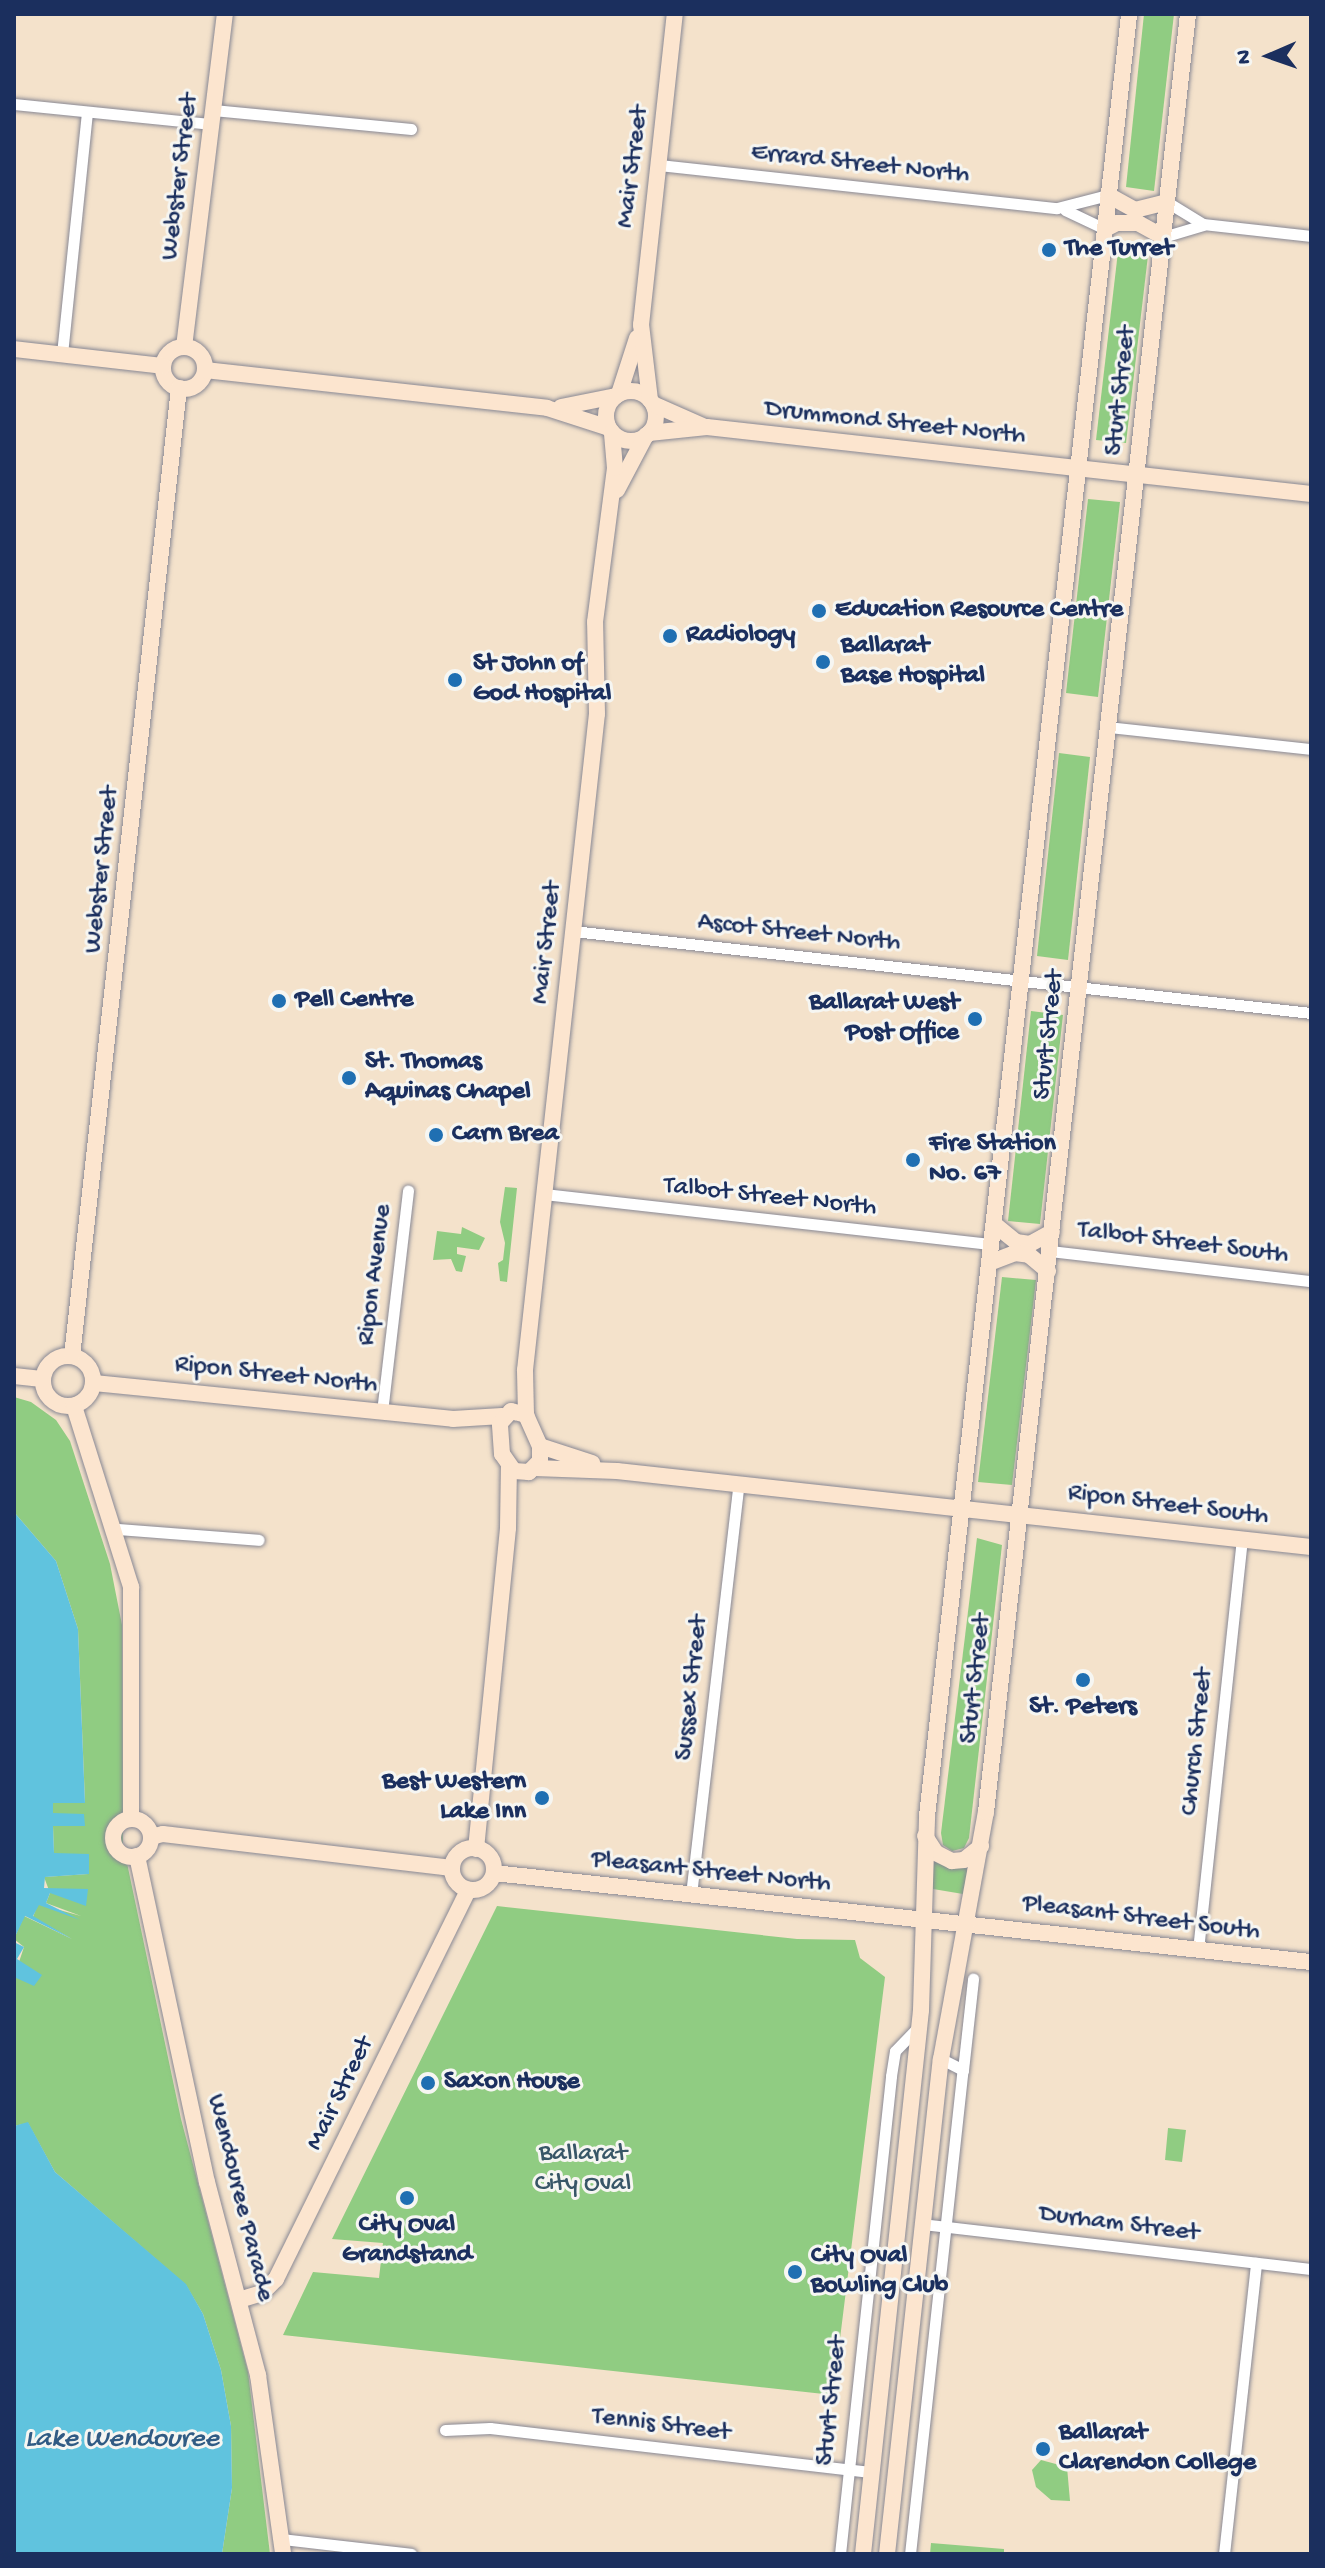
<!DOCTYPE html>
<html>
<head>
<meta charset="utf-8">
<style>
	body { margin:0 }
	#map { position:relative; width:1325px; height:2568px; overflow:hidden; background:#f4e2cb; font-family:"Gochi Hand",sans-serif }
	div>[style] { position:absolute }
	.green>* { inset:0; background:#90cc82 }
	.water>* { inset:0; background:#60c3de }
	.roads { filter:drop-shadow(0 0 2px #888894) drop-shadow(0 0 2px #888894) }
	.street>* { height:11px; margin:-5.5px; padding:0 5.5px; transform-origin:5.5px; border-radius:5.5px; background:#fff }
	.secondary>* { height:16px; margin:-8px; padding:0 8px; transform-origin:8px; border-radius:8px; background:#fce5cf }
	.secondary>.ring { margin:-8px; padding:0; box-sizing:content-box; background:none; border:16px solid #fce5cf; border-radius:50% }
	.dots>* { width:22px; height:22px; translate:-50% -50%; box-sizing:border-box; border:4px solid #f6f6f2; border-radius:50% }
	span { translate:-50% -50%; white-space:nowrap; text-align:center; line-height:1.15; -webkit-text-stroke:6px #f6f6f2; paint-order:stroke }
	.street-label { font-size:26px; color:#1b2f5e }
	.poi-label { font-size:26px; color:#1b2f5e; font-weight:700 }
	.left { translate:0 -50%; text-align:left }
	.right { translate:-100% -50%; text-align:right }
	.park-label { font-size:26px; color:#385667 }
	.water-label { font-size:28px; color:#305b84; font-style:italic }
	.frame { position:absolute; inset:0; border:16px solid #1b2f5e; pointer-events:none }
	.north { position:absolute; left:1229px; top:16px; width:80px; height:80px; -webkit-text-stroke:6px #f6f6f2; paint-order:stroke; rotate:268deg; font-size:22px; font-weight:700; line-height:32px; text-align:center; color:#1b2f5e }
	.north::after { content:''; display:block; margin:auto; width:28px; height:36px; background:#1b2f5e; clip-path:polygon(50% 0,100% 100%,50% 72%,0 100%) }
</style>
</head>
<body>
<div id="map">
	<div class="green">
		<div style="clip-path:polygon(1144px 14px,1174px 14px,1154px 191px,1126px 187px)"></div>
		<div style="clip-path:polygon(1119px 243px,1149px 247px,1126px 443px,1096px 440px)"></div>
		<div style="clip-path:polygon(1088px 499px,1120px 502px,1098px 697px,1066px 693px)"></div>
		<div style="clip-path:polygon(1059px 753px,1090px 757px,1068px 960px,1037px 956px)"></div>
		<div style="clip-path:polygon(1031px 1011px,1063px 1015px,1040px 1224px,1008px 1221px)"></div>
		<div style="clip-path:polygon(505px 1187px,517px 1188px,507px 1282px,500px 1281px,498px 1263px,503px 1260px,505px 1243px,500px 1222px)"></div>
		<div style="clip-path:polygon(462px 1227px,485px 1238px,479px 1250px,457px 1247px,457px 1254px,466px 1256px,462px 1272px,456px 1271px,451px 1259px,433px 1260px,437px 1231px,461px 1234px)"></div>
		<div style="clip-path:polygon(1002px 1277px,1036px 1280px,1012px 1485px,978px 1482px)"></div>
		<div style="clip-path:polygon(14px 1397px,31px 1402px,56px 1420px,70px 1441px,110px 1564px,122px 1625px,123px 1844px,181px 2119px,248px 2372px,270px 2554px,222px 2554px,232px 2488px,231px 2426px,221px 2370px,203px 2314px,186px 2285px,55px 2172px,28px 2123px,14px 2126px,14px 1977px,24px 1947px,14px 1939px,24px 1916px,72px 1939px,33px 1917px,38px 1904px,81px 1916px,46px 1903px,50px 1893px,44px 1877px,88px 1874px,89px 1854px,54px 1854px,53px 1826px,84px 1826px,84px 1814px,53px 1814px,52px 1803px,85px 1802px,78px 1629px,56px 1561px,14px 1512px)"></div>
		<div style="clip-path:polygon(977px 1538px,1002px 1545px,969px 1838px,964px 1848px,952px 1851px,943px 1845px,941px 1833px)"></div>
		<div style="clip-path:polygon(933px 1857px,970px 1862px,963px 1894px,933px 1889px)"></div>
		<div style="clip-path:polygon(497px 1906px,797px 1939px,855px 1940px,860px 1958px,885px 1977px,833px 2395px,283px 2335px,313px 2272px,379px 2278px,383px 2243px,332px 2239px)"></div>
		<div style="clip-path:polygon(1168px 2128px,1186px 2130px,1182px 2162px,1165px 2160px)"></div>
		<div style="clip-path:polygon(1041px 2460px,1067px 2467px,1070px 2501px,1051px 2500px,1036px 2487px,1032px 2470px)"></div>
		<div style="clip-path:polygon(931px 2543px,1004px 2549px,1004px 2554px,930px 2554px)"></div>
	</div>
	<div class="water">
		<div style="clip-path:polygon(14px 1512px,56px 1561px,78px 1629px,85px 1803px,53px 1803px,53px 1813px,84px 1814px,85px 1826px,53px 1826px,54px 1853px,89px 1854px,89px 1874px,45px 1877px,44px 1888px,88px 1889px,86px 1906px,50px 1893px,46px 1903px,80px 1920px,39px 1905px,33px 1916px,72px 1939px,25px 1916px,14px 1939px)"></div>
		<div style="clip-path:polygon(14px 1942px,24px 1947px,17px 1959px,42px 1975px,34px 1986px,14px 1977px)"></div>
		<div style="clip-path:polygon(28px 2122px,55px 2172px,186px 2284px,203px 2314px,221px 2370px,231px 2426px,232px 2488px,222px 2554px,14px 2554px,14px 2126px)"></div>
	</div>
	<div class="roads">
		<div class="street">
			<div style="left:14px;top:104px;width:199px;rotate:5.8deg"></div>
			<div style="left:213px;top:110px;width:199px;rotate:5.5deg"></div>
			<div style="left:659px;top:165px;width:400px;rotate:6.2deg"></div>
			<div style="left:1057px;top:208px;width:53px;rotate:-14.3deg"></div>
			<div style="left:1167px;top:202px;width:42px;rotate:31.4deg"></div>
			<div style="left:1203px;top:224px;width:109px;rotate:6.3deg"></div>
			<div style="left:1065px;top:210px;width:44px;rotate:25.4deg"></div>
			<div style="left:1163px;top:237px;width:42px;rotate:-16.7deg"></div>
			<div style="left:62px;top:354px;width:243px;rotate:-84.1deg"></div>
			<div style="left:1108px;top:727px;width:204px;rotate:6.2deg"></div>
			<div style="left:573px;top:931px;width:743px;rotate:6.34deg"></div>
			<div style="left:544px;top:1194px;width:451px;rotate:6.4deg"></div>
			<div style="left:1050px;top:1251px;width:263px;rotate:6.6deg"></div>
			<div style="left:382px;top:1412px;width:223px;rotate:-83.3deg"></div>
			<div style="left:117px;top:1529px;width:142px;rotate:4.4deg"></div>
			<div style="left:691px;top:1895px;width:412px;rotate:-83.4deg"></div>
			<div style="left:1198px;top:1950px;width:413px;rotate:-83.9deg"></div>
			<div style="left:963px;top:2070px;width:92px;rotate:-83.7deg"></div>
			<div style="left:922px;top:2224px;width:392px;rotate:6.6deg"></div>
			<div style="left:445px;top:2430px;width:45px;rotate:-2.5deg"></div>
			<div style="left:490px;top:2428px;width:385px;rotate:6.6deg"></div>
			<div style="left:282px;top:2539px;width:130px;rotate:6.6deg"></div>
			<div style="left:840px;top:2554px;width:481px;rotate:-83.9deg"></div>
			<div style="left:891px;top:2076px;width:25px;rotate:-81deg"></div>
			<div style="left:895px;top:2051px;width:33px;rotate:-46deg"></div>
			<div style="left:910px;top:2554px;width:487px;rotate:-83.8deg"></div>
			<div style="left:963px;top:2070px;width:25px;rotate:-153deg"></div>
			<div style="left:1224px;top:2554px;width:293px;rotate:-83.7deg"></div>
		</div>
		<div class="secondary">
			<div style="left:1108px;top:195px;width:31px;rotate:29deg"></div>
			<div style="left:1135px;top:210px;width:33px;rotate:-14deg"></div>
			<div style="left:1105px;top:229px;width:13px;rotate:-27deg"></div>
			<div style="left:1117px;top:223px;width:21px"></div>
			<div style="left:1138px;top:223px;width:29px;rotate:29deg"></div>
			<div style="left:184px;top:347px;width:336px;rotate:-83deg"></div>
			<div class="ring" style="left:163px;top:347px;width:26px;height:26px"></div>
			<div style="left:14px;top:349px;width:150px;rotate:6.5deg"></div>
			<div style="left:205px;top:370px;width:344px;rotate:6.3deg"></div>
			<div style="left:547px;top:408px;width:65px;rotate:17.9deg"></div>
			<div class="ring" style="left:606px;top:391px;width:34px;height:34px"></div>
			<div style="left:619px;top:394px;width:59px;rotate:-72.2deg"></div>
			<div style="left:650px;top:400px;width:76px;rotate:-96.8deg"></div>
			<div style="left:641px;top:325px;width:313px;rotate:-83.8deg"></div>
			<div style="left:653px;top:404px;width:57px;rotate:23.9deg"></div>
			<div style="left:561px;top:407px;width:56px;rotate:-11.3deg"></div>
			<div style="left:649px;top:433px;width:58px;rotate:-5.9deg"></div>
			<div style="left:707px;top:427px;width:608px;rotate:6.33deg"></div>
			<div style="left:617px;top:490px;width:62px;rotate:-62.2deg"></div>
			<div style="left:994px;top:1224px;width:28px;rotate:39deg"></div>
			<div style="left:1016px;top:1242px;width:14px;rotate:8deg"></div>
			<div style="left:1030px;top:1244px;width:25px;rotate:-29deg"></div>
			<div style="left:989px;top:1263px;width:28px;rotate:-21deg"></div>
			<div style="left:1015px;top:1253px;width:14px;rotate:8deg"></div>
			<div style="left:1029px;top:1255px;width:25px;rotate:40deg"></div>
			<div class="ring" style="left:43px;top:1356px;width:34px;height:34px"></div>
			<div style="left:72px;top:1356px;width:974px;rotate:-83.69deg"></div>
			<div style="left:14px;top:1376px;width:28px;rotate:6deg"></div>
			<div style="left:94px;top:1383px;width:361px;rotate:5.7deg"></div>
			<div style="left:453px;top:1419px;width:49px;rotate:-3.5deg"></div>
			<div style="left:74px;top:1406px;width:190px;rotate:72.5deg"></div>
			<div style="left:131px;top:1587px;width:232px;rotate:90deg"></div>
			<div style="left:511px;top:1411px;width:16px;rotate:15deg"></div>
			<div style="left:526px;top:1415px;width:34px;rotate:66deg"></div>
			<div style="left:540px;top:1446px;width:15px;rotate:90deg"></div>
			<div style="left:540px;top:1461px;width:16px;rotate:135deg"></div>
			<div style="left:529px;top:1472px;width:15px;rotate:-176deg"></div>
			<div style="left:514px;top:1471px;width:21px;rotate:-125deg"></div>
			<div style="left:502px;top:1454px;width:31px;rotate:-94deg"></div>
			<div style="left:500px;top:1423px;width:16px;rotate:-47deg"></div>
			<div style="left:526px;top:1415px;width:45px;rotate:-91.3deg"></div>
			<div style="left:525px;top:1370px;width:660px;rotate:-83.74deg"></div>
			<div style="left:597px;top:714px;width:92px;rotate:-91.2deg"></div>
			<div style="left:595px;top:622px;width:155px;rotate:-82.6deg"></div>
			<div style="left:615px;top:468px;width:36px;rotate:-95deg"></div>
			<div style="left:540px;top:1446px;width:55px;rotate:18.1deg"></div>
			<div style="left:535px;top:1468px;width:82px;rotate:2.1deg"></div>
			<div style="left:617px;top:1471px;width:698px;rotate:6.25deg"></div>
			<div class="ring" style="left:113px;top:1819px;width:22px;height:22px"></div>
			<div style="left:925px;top:1836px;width:20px;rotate:57deg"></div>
			<div style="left:936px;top:1853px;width:18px;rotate:27deg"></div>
			<div style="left:952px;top:1861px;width:12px;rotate:-5deg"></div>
			<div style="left:964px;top:1860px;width:22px;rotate:-39deg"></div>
			<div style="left:151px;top:1837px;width:12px;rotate:-14deg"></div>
			<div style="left:163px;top:1834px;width:291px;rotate:6.7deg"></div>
			<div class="ring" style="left:452px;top:1848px;width:26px;height:26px"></div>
			<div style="left:476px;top:1849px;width:323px;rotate:-84.3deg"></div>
			<div style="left:508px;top:1528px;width:61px;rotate:-89.1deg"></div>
			<div style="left:137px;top:1856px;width:333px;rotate:77.9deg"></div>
			<div style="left:207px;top:2182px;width:200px;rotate:75.2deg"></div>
			<div style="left:258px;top:2375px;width:181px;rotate:82deg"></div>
			<div style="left:494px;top:1873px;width:822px;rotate:6.22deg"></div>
			<div style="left:239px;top:2300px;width:24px;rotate:-17deg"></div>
			<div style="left:262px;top:2293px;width:20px;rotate:-45deg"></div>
			<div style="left:276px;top:2279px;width:434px;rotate:-63.7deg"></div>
			<div style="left:863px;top:2554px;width:547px;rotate:-83.91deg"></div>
			<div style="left:921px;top:2010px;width:194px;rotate:-88.2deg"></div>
			<div style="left:927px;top:1816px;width:1813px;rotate:-83.6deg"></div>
			<div style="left:887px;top:2554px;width:498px;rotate:-83.8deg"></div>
			<div style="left:941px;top:2059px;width:251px;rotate:-79.7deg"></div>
			<div style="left:986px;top:1812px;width:1809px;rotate:-83.59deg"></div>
		</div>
	</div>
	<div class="dots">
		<div style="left:1049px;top:250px;background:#1f6fb2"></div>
		<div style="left:819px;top:611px;background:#1f6fb2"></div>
		<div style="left:670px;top:636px;background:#1f6fb2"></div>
		<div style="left:823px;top:662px;background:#1f6fb2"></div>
		<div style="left:455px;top:680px;background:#1f6fb2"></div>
		<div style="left:279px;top:1001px;background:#1f6fb2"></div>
		<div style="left:975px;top:1019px;background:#1f6fb2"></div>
		<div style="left:349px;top:1078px;background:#1f6fb2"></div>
		<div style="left:436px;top:1135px;background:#1f6fb2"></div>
		<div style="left:913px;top:1160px;background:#1f6fb2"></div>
		<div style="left:1083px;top:1680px;background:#1f6fb2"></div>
		<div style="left:542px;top:1798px;background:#1f6fb2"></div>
		<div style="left:428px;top:2083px;background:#1f6fb2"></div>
		<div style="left:407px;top:2198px;background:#1f6fb2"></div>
		<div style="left:795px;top:2272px;background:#1f6fb2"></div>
		<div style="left:1043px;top:2449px;background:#1f6fb2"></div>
	</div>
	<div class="street-label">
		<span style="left:860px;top:165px;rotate:6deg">Errard Street North</span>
		<span style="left:634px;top:167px;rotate:-83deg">Mair Street</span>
		<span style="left:181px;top:177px;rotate:-83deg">Webster Street</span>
		<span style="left:1122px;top:391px;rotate:-84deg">Sturt Street</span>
		<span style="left:895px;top:424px;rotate:6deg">Drummond Street North</span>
		<span style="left:103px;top:870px;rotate:-84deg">Webster Street</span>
		<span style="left:799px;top:934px;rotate:6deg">Ascot Street North</span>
		<span style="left:548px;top:943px;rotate:-84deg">Mair Street</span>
		<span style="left:1050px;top:1035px;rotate:-84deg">Sturt Street</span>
		<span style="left:770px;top:1198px;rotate:6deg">Talbot Street North</span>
		<span style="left:1183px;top:1244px;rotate:7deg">Talbot Street South</span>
		<span style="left:376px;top:1275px;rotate:-83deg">Ripon Avenue</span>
		<span style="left:276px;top:1376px;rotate:6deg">Ripon Street North</span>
		<span style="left:1168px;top:1506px;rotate:7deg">Ripon Street South</span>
		<span style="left:977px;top:1679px;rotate:-84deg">Sturt Street</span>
		<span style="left:693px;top:1688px;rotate:-84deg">Sussex Street</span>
		<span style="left:1198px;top:1742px;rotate:-84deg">Church Street</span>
		<span style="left:711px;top:1873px;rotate:6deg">Pleasant Street North</span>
		<span style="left:1141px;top:1919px;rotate:7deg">Pleasant Street South</span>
		<span style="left:341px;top:2094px;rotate:-64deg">Mair Street</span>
		<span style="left:239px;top:2198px;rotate:76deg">Wendouree Parade</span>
		<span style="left:1119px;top:2225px;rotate:7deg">Durham Street</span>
		<span style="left:833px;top:2401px;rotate:-84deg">Sturt Street</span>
		<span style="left:661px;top:2426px;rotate:7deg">Tennis Street</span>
	</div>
	<div class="poi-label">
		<span class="left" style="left:1065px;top:250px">The Turret</span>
		<span class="left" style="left:835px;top:611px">Education Resource Centre</span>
		<span class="left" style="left:686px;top:636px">Radiology</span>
		<span class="left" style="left:841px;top:662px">Ballarat<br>Base Hospital</span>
		<span class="left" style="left:473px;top:680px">St John of<br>God Hospital</span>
		<span class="left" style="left:295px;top:1001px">Pell Centre</span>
		<span class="right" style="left:959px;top:1019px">Ballarat West<br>Post Office</span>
		<span class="left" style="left:365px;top:1078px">St. Thomas<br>Aquinas Chapel</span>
		<span class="left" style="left:452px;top:1135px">Carn Brea</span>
		<span class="left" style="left:929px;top:1160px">Fire Station<br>No. 67</span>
		<span style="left:1083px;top:1708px">St. Peters</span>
		<span class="right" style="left:526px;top:1798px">Best Western<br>Lake Inn</span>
		<span class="left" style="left:444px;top:2083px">Saxon House</span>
		<span style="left:407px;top:2241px">City Oval<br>Grandstand</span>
		<span class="left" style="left:811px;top:2272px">City Oval<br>Bowling Club</span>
		<span class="left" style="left:1059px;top:2449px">Ballarat<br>Clarendon College</span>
	</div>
	<div class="park-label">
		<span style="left:583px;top:2170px">Ballarat<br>City Oval</span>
	</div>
	<div class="water-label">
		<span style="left:122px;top:2440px">Lake Wendouree</span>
	</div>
	<div class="frame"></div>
	<div class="north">N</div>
</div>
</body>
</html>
